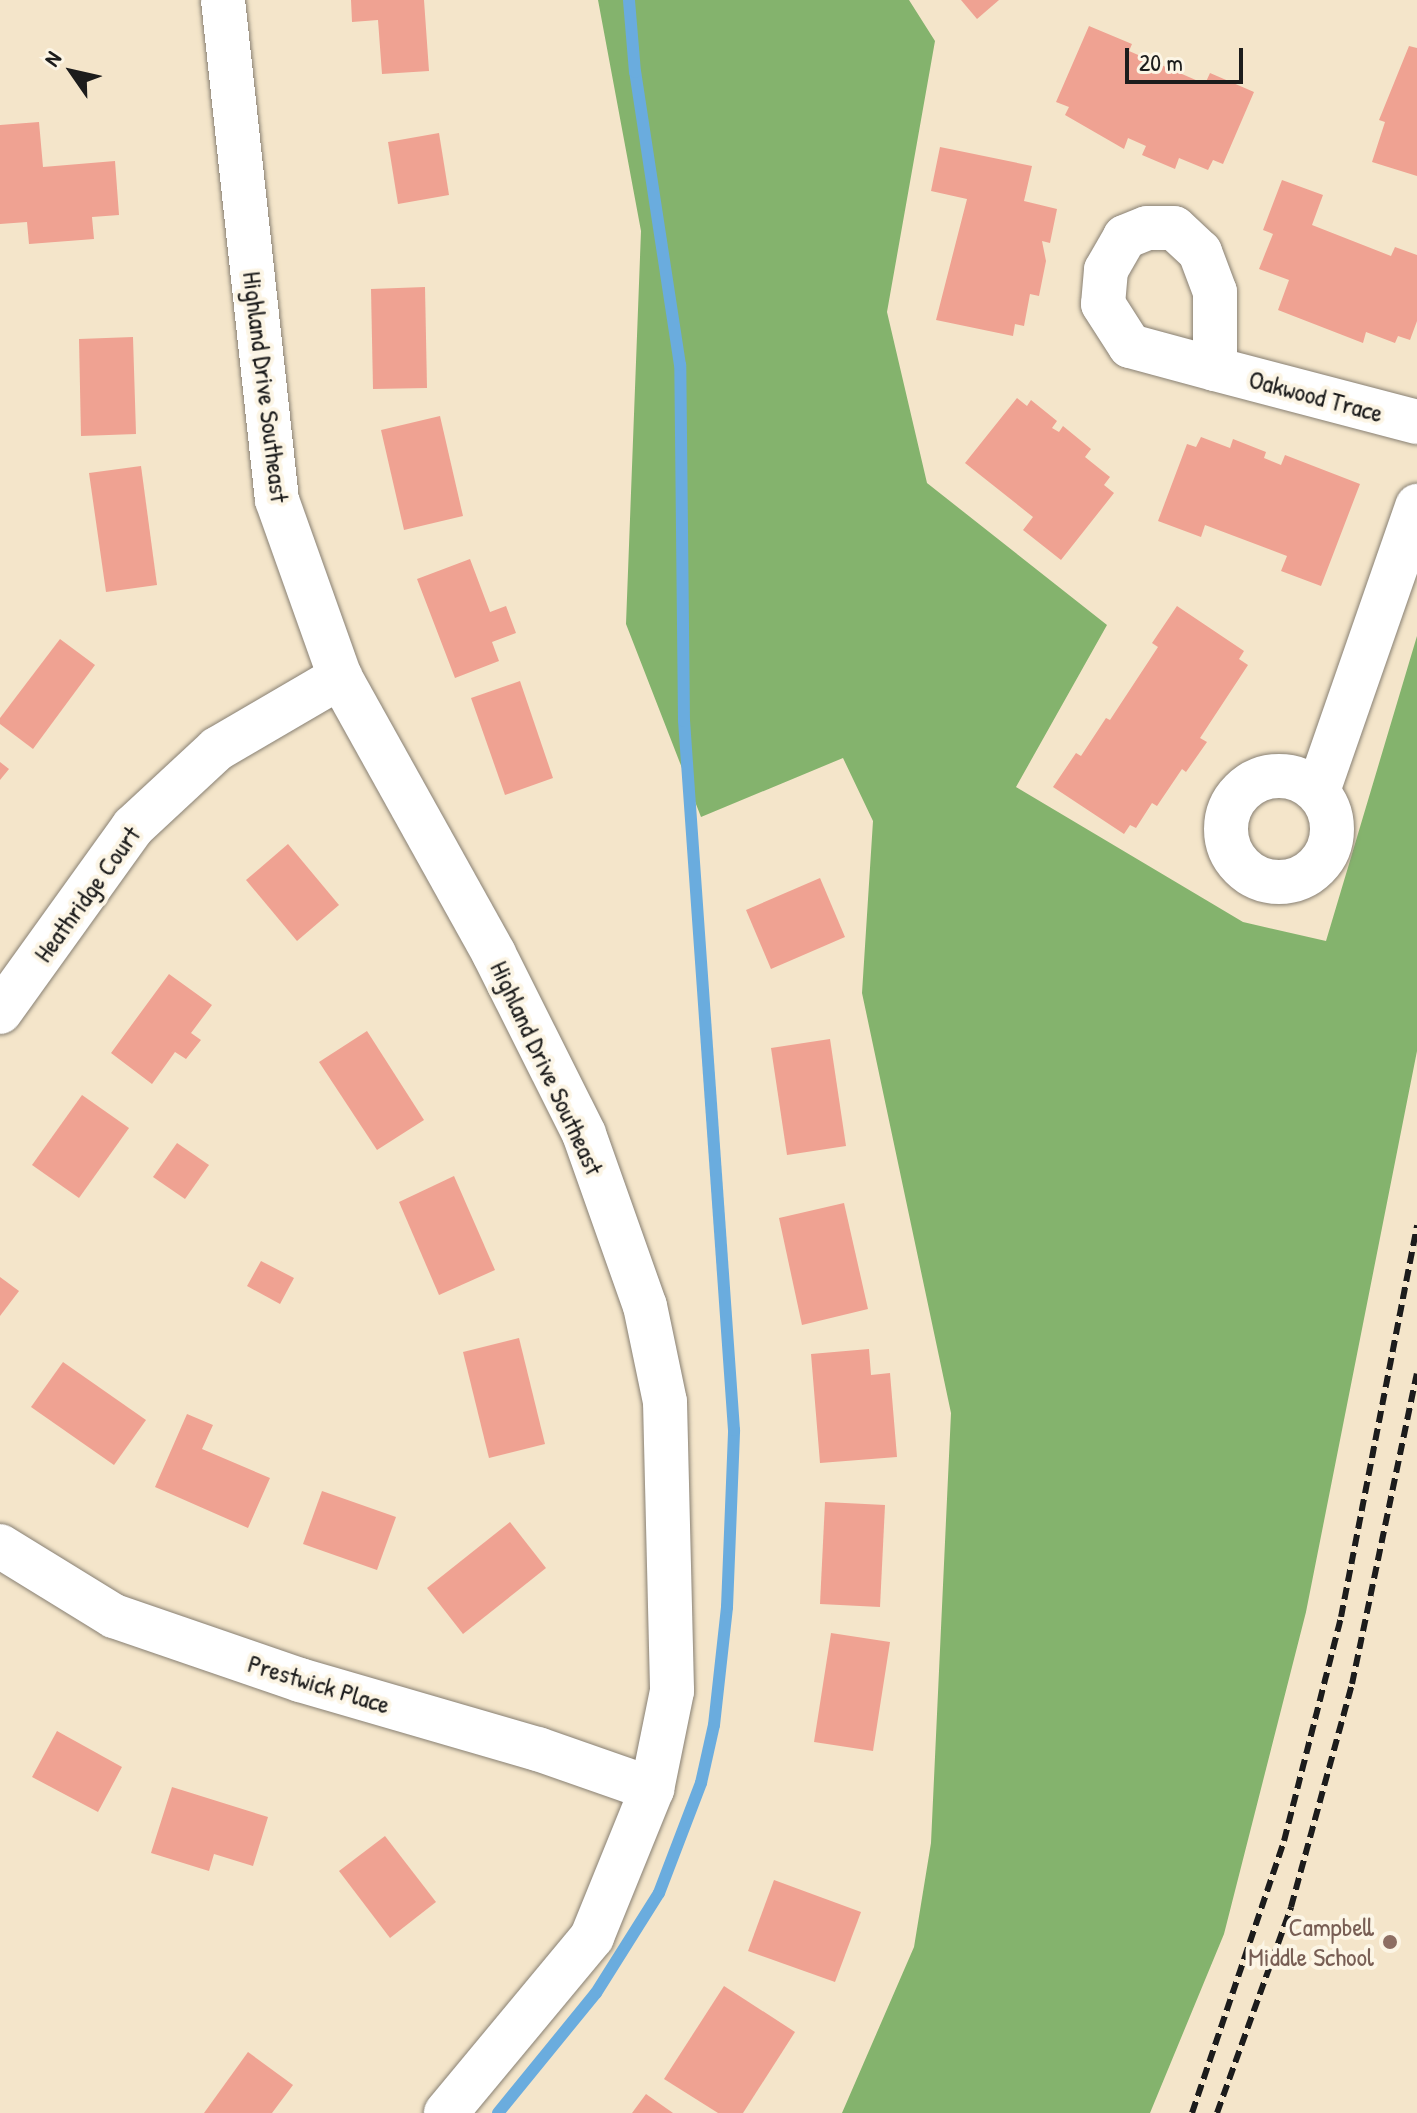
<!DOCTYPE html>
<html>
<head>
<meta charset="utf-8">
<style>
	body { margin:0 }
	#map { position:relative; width:1417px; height:2113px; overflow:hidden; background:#f4e5ca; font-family:"Patrick Hand",sans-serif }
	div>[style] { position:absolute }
	.forest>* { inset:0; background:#84b36d }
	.stream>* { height:12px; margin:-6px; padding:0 6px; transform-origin:6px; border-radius:6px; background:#6aacde }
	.building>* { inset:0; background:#efa292 }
	.roads { filter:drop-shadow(0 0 2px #888073) drop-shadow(0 0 2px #888073) }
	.street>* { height:44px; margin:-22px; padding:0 22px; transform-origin:22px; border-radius:22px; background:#fff }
	.street>.ring { margin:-22px; padding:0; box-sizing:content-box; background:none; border:44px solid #fff; border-radius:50% }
	.rail>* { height:6px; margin-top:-3px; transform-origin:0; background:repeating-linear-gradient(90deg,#1c1c1c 0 12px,transparent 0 18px) }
	.dots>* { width:22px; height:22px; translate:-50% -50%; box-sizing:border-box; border:4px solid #fcf5e5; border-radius:50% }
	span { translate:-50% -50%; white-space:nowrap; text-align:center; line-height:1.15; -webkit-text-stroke:8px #fcf5e5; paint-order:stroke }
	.street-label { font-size:26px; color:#1c1c1c }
	.education-label { font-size:26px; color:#785e54 }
	.right { translate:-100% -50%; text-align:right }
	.north { position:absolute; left:32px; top:32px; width:80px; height:80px; -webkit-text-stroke:6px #fcf5e5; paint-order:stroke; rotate:304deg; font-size:22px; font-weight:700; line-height:32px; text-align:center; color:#1c1c1c }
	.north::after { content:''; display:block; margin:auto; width:28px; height:36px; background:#1c1c1c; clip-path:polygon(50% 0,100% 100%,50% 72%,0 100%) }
	.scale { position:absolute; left:1125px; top:48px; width:118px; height:36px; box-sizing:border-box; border:4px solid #1c1c1c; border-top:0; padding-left:10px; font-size:24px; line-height:28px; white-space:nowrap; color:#1c1c1c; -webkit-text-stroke:6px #fcf5e5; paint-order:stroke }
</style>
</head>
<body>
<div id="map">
	<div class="forest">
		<div style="clip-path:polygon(598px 0,909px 0,935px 41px,887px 312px,927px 483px,1107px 625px,1016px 787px,1243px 922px,1326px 941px,1417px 636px,1417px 1051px,1306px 1612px,1224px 1934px,1150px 2113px,842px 2113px,914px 1947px,931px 1843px,951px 1413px,862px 993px,873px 821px,843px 758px,701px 817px,626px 624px,641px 231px)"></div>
	</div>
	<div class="stream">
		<div style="left:498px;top:2113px;width:155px;rotate:-50.8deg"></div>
		<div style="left:596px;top:1993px;width:118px;rotate:-57.8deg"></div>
		<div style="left:659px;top:1893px;width:118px;rotate:-69.1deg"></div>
		<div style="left:701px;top:1783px;width:59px;rotate:-77.4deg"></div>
		<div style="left:714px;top:1725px;width:119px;rotate:-83.7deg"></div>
		<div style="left:727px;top:1607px;width:177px;rotate:-87.7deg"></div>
		<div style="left:734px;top:1430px;width:711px;rotate:-94.03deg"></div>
		<div style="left:684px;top:721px;width:356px;rotate:-90.6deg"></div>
		<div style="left:680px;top:365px;width:296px;rotate:-98.7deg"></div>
		<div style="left:635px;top:72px;width:72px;rotate:-94.8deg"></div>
	</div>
	<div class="building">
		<div style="clip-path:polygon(351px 0,424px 0,429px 71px,382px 74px,378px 20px,352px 22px)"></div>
		<div style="clip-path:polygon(961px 0,999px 0,977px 19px)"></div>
		<div style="clip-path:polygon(1089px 26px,1132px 44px,1129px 51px,1205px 84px,1210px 73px,1254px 92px,1223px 164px,1213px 160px,1208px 170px,1179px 158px,1175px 169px,1142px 155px,1146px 146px,1128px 138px,1124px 149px,1065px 115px,1069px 107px,1056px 102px)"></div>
		<div style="clip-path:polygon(1409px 46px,1417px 48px,1417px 176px,1372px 162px,1385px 122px,1379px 120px)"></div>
		<div style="clip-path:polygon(39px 122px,43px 167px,115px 161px,119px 215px,92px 217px,94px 239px,29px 244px,27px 222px,0 224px,0 125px)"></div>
		<div style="clip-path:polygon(439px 133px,449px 195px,398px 204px,388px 142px)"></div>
		<div style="clip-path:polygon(940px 147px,1032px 166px,1024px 201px,1057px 209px,1050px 243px,1042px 241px,1046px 261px,1039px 296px,1030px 294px,1024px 326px,1015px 324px,1013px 336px,936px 320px,967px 199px,931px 191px)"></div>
		<div style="clip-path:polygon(1282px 180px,1323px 195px,1312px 225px,1391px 256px,1395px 247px,1417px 255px,1417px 321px,1410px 340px,1398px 336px,1395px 343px,1366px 332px,1363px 343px,1278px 310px,1289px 280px,1259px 269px,1273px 234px,1263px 230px)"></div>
		<div style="clip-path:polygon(425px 287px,427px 388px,373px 389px,371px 289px)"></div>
		<div style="clip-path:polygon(133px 337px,136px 434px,81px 436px,79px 339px)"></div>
		<div style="clip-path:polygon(1017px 398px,1027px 406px,1031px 400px,1057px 421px,1052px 428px,1059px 432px,1063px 426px,1091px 449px,1085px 457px,1110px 477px,1104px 485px,1114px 493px,1061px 560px,1023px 530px,1033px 517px,965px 463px)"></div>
		<div style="clip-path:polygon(440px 416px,463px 516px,404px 530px,381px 430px)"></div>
		<div style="clip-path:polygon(1201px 437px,1230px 448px,1233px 439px,1266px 452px,1264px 458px,1281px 465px,1285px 455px,1360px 484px,1321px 586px,1281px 571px,1287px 556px,1205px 525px,1201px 537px,1158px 521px,1187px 444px,1196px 447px)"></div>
		<div style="clip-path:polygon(141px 466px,157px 585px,106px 592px,89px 473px)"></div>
		<div style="clip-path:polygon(470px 559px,490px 612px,506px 606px,516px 633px,492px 642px,499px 661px,455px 678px,417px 579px)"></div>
		<div style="clip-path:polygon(1177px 606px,1244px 651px,1239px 659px,1248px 665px,1200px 738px,1207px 742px,1186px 772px,1182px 769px,1157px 806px,1152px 803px,1136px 828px,1130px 825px,1124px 834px,1053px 787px,1076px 753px,1081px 756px,1106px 718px,1110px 720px,1158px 647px,1152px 643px)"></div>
		<div style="clip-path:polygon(60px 639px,95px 665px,33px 749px,0 724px,0 718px)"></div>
		<div style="clip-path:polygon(520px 681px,553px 778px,505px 795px,471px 698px)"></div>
		<div style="clip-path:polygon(0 762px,9px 769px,0 780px)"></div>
		<div style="clip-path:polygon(288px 844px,339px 905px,297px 941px,246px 880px)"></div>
		<div style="clip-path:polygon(820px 878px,845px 937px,771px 969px,746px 910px)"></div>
		<div style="clip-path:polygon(169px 974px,212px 1005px,191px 1033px,201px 1040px,186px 1059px,175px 1052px,152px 1084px,111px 1053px)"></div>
		<div style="clip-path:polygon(367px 1031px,424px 1120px,377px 1150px,319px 1062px)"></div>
		<div style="clip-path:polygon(830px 1039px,846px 1146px,787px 1155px,771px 1048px)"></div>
		<div style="clip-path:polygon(82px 1095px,129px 1128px,79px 1198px,32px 1165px)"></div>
		<div style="clip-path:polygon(177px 1143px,209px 1165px,185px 1199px,153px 1177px)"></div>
		<div style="clip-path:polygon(454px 1176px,495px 1270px,439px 1295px,399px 1202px)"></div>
		<div style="clip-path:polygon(844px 1203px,868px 1309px,802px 1325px,779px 1218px)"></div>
		<div style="clip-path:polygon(261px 1261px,294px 1278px,280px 1304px,247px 1286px)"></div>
		<div style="clip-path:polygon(0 1277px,19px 1291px,0 1316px)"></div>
		<div style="clip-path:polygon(519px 1338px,545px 1444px,489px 1458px,463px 1352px)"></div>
		<div style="clip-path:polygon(869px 1349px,871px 1375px,890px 1373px,897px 1457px,820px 1463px,811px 1354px)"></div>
		<div style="clip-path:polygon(63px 1362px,146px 1420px,114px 1465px,31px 1407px)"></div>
		<div style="clip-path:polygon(187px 1414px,213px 1425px,202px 1449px,270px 1478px,248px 1528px,155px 1487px)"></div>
		<div style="clip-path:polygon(322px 1491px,396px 1517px,377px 1570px,303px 1544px)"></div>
		<div style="clip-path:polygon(825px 1502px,885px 1505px,880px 1607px,820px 1604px)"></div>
		<div style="clip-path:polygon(510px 1522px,546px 1568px,463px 1634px,427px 1588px)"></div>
		<div style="clip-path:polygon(831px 1633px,890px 1642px,873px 1751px,814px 1742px)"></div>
		<div style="clip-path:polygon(57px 1731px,122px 1767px,98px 1812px,32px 1777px)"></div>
		<div style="clip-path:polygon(172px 1787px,268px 1817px,253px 1866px,214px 1854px,209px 1871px,151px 1853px)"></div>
		<div style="clip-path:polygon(385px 1836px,436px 1902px,390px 1938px,339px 1871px)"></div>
		<div style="clip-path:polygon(774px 1880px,861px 1912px,835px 1982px,748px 1951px)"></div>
		<div style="clip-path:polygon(724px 1986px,795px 2032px,743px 2113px,718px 2113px,664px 2079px)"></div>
		<div style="clip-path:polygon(248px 2052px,293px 2085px,272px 2113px,204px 2113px)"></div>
		<div style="clip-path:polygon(646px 2094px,673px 2113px,632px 2113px)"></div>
	</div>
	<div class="roads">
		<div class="street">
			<div style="left:223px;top:0;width:503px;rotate:83.84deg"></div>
			<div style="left:277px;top:500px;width:188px;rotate:70.4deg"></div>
			<div style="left:340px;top:677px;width:317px;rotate:60.9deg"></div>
			<div style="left:494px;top:954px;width:201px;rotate:63.4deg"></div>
			<div style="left:584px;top:1134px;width:182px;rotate:70.5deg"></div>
			<div style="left:645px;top:1306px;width:98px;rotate:78.2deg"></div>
			<div style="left:665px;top:1402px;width:289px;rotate:88.6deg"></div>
			<div style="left:672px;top:1691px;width:100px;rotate:101.5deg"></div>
			<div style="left:652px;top:1789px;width:160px;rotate:112.1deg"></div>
			<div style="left:592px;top:1937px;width:229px;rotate:129.7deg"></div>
			<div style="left:1215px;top:369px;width:77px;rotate:-90deg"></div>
			<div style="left:1215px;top:292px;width:43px;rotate:-110.6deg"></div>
			<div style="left:1200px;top:252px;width:35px;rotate:-137deg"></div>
			<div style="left:1174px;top:228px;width:27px;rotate:180deg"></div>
			<div style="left:1147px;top:228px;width:24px;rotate:158deg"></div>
			<div style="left:1125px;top:237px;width:38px;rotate:120deg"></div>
			<div style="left:1106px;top:270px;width:34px;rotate:95deg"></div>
			<div style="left:1103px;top:304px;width:50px;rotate:57.3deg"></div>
			<div style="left:1130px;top:346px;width:88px;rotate:15.1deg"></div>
			<div style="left:1215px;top:369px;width:209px;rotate:14.7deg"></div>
			<div class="ring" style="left:1226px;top:776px;width:62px;height:62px"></div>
			<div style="left:1318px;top:791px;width:302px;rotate:-70.8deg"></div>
			<div style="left:0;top:1012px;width:228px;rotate:-54.3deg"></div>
			<div style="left:133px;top:827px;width:115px;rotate:-42.9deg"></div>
			<div style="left:217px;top:749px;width:143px;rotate:-30.3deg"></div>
			<div style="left:0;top:1546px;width:134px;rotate:31.6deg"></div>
			<div style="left:114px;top:1616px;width:197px;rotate:19deg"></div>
			<div style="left:300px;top:1680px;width:248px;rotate:16.2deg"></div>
			<div style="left:538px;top:1749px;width:121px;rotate:19.3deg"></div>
		</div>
	</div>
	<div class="rail">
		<div style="left:1192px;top:2113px;width:287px;rotate:-71.3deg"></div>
		<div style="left:1284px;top:1841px;width:231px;rotate:-75.7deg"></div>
		<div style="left:1341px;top:1617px;width:399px;rotate:-79deg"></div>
		<div style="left:1217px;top:2113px;width:219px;rotate:-70.2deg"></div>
		<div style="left:1291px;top:1907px;width:231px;rotate:-74.7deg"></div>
		<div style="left:1352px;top:1684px;width:317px;rotate:-78.2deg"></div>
	</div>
	<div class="dots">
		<div style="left:1390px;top:1942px;background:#8d6e63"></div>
	</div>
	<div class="street-label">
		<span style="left:266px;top:387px;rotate:83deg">Highland Drive Southeast</span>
		<span style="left:1316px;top:396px;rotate:15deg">Oakwood Trace</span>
		<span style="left:87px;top:894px;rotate:-54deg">Heathridge Court</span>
		<span style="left:547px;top:1068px;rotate:65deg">Highland Drive Southeast</span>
		<span style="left:319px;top:1684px;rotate:17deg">Prestwick Place</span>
	</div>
	<div class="education-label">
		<span class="right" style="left:1374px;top:1942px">Campbell<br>Middle School</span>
	</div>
	<div class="north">N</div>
	<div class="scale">20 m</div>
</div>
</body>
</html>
